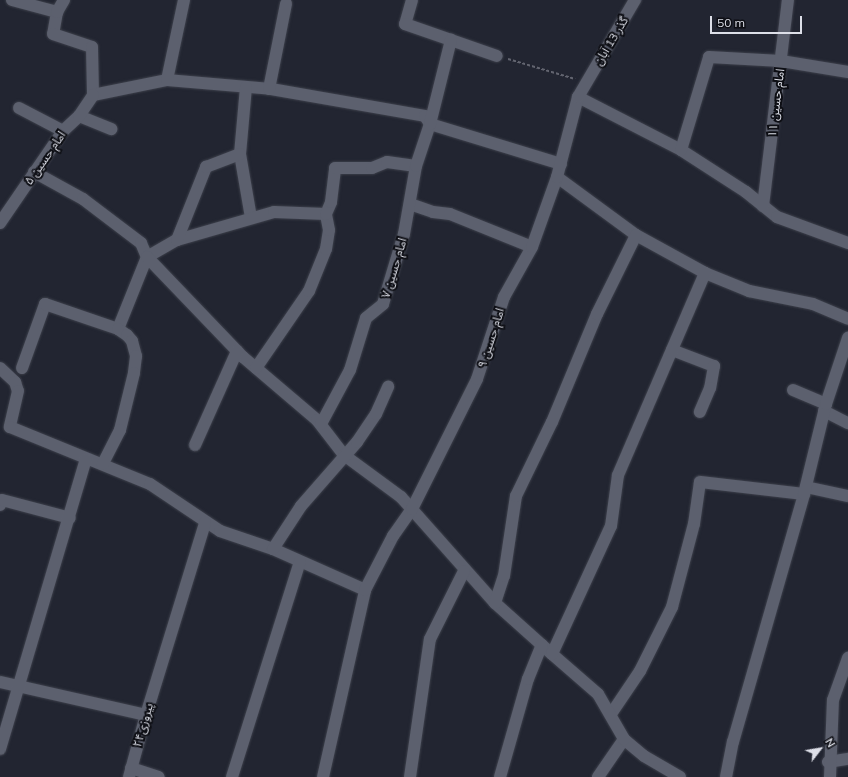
<!DOCTYPE html>
<html>
<head>
<meta charset="utf-8">
<style>
	body { margin:0 }
	#map { position:relative; width:848px; height:777px; overflow:hidden; background:#222531; font-family:Mulish,"Noto Sans Arabic",sans-serif }
	div>[style] { position:absolute }
	.path>* { height:2px; margin-top:-1px; transform-origin:0; background:repeating-linear-gradient(90deg,#62646f 0 3px,transparent 0 5px) }
	.roads { filter:drop-shadow(0 0 1px #3d404b) drop-shadow(0 0 1px #3d404b) }
	.minor>* { height:12px; margin:-6px; padding:0 6px; transform-origin:6px; border-radius:6px; background:#5c606e }
	span { translate:-50% -50%; white-space:nowrap; text-align:center; line-height:1.15; -webkit-text-stroke:4px #0d0e14; paint-order:stroke }
	.street-label { font-size:12px; color:#dddfe8 }
	.north { position:absolute; left:800px; top:729px; width:40px; height:40px; -webkit-text-stroke:3px #0d0e14; paint-order:stroke; rotate:59deg; font-size:11px; font-weight:700; line-height:16px; text-align:center; color:#dddfe8 }
	.north::after { content:''; display:block; margin:auto; width:14px; height:18px; background:#dddfe8; clip-path:polygon(50% 0,100% 100%,50% 72%,0 100%) }
	.scale { position:absolute; left:710px; top:16px; width:92px; height:18px; box-sizing:border-box; border:2px solid #dddfe8; border-top:0; padding-left:5px; font-size:12px; line-height:14px; white-space:nowrap; color:#dddfe8; -webkit-text-stroke:3px #0d0e14; paint-order:stroke }
</style>
</head>
<body>
<div id="map">
	<div class="path">
		<div style="left:508px;top:59px;width:70px;rotate:16.6deg"></div>
	</div>
	<div class="roads">
		<div class="minor">
			<div style="left:12px;top:0;width:47px;rotate:14.9deg"></div>
			<div style="left:57px;top:12px;width:22px;rotate:100deg"></div>
			<div style="left:53px;top:34px;width:41px;rotate:18.4deg"></div>
			<div style="left:92px;top:47px;width:48px;rotate:88.8deg"></div>
			<div style="left:93px;top:95px;width:76px;rotate:-11.5deg"></div>
			<div style="left:167px;top:80px;width:104px;rotate:4.9deg"></div>
			<div style="left:271px;top:89px;width:156px;rotate:9.9deg"></div>
			<div style="left:425px;top:116px;width:9px;rotate:58deg"></div>
			<div style="left:430px;top:124px;width:137px;rotate:17deg"></div>
			<div style="left:412px;top:0;width:25px;rotate:106deg"></div>
			<div style="left:405px;top:24px;width:97px;rotate:19.2deg"></div>
			<div style="left:57px;top:12px;width:14px;rotate:-60deg"></div>
			<div style="left:167px;top:80px;width:82px;rotate:-78deg"></div>
			<div style="left:246px;top:87px;width:67px;rotate:95.1deg"></div>
			<div style="left:240px;top:154px;width:65px;rotate:80.2deg"></div>
			<div style="left:269px;top:89px;width:87px;rotate:-78.7deg"></div>
			<div style="left:578px;top:97px;width:116px;rotate:27.2deg"></div>
			<div style="left:681px;top:150px;width:77px;rotate:32.9deg"></div>
			<div style="left:746px;top:192px;width:40px;rotate:39deg"></div>
			<div style="left:777px;top:217px;width:76px;rotate:20.1deg"></div>
			<div style="left:19px;top:108px;width:50px;rotate:27.6deg"></div>
			<div style="left:79px;top:116px;width:35px;rotate:22deg"></div>
			<div style="left:681px;top:150px;width:97px;rotate:-73.2deg"></div>
			<div style="left:709px;top:57px;width:72px;rotate:3.2deg"></div>
			<div style="left:781px;top:61px;width:68px;rotate:9.3deg"></div>
			<div style="left:34px;top:172px;width:56px;rotate:28.9deg"></div>
			<div style="left:83px;top:199px;width:73px;rotate:37.2deg"></div>
			<div style="left:141px;top:243px;width:15px;rotate:67deg"></div>
			<div style="left:147px;top:257px;width:34px;rotate:-30deg"></div>
			<div style="left:177px;top:240px;width:101px;rotate:-16.1deg"></div>
			<div style="left:274px;top:212px;width:52px;rotate:2.2deg"></div>
			<div style="left:557px;top:177px;width:98px;rotate:36.3deg"></div>
			<div style="left:636px;top:235px;width:79px;rotate:28.8deg"></div>
			<div style="left:705px;top:273px;width:48px;rotate:22.2deg"></div>
			<div style="left:749px;top:291px;width:65px;rotate:11.5deg"></div>
			<div style="left:813px;top:304px;width:38px;rotate:23deg"></div>
			<div style="left:410px;top:204px;width:24px;rotate:19deg"></div>
			<div style="left:433px;top:212px;width:17px;rotate:7deg"></div>
			<div style="left:450px;top:214px;width:88px;rotate:21.9deg"></div>
			<div style="left:763px;top:206px;width:208px;rotate:-83.1deg"></div>
			<div style="left:0;top:223px;width:112px;rotate:-55.6deg"></div>
			<div style="left:63px;top:131px;width:22px;rotate:-43deg"></div>
			<div style="left:79px;top:116px;width:25px;rotate:-56deg"></div>
			<div style="left:177px;top:240px;width:79px;rotate:-68.3deg"></div>
			<div style="left:206px;top:167px;width:36px;rotate:-21deg"></div>
			<div style="left:118px;top:329px;width:78px;rotate:-68.1deg"></div>
			<div style="left:147px;top:257px;width:139px;rotate:46.2deg"></div>
			<div style="left:243px;top:357px;width:97px;rotate:40.4deg"></div>
			<div style="left:317px;top:420px;width:44px;rotate:52.4deg"></div>
			<div style="left:344px;top:455px;width:71px;rotate:36.4deg"></div>
			<div style="left:401px;top:497px;width:142px;rotate:48.4deg"></div>
			<div style="left:495px;top:603px;width:76px;rotate:41.8deg"></div>
			<div style="left:672px;top:350px;width:45px;rotate:20.9deg"></div>
			<div style="left:714px;top:366px;width:22px;rotate:100deg"></div>
			<div style="left:710px;top:388px;width:26px;rotate:113deg"></div>
			<div style="left:0;top:368px;width:21px;rotate:43deg"></div>
			<div style="left:15px;top:382px;width:9px;rotate:72deg"></div>
			<div style="left:18px;top:391px;width:37px;rotate:103deg"></div>
			<div style="left:10px;top:427px;width:151px;rotate:22.2deg"></div>
			<div style="left:150px;top:484px;width:84px;rotate:33.9deg"></div>
			<div style="left:220px;top:531px;width:56px;rotate:18.8deg"></div>
			<div style="left:273px;top:549px;width:101px;rotate:24deg"></div>
			<div style="left:22px;top:368px;width:68px;rotate:-70.2deg"></div>
			<div style="left:45px;top:304px;width:77px;rotate:18.9deg"></div>
			<div style="left:118px;top:329px;width:11px;rotate:34deg"></div>
			<div style="left:127px;top:335px;width:8px;rotate:50deg"></div>
			<div style="left:132px;top:341px;width:16px;rotate:75deg"></div>
			<div style="left:136px;top:356px;width:17px;rotate:97deg"></div>
			<div style="left:134px;top:373px;width:59px;rotate:103.8deg"></div>
			<div style="left:120px;top:430px;width:38px;rotate:117deg"></div>
			<div style="left:256px;top:368px;width:93px;rotate:-55.5deg"></div>
			<div style="left:309px;top:291px;width:45px;rotate:-68deg"></div>
			<div style="left:326px;top:249px;width:19px;rotate:-81deg"></div>
			<div style="left:329px;top:230px;width:16px;rotate:-101deg"></div>
			<div style="left:326px;top:214px;width:13px;rotate:-67deg"></div>
			<div style="left:331px;top:202px;width:34px;rotate:-83deg"></div>
			<div style="left:335px;top:168px;width:37px"></div>
			<div style="left:372px;top:168px;width:16px;rotate:-22deg"></div>
			<div style="left:387px;top:162px;width:29px;rotate:8deg"></div>
			<div style="left:793px;top:390px;width:36px;rotate:23deg"></div>
			<div style="left:824px;top:411px;width:27px;rotate:27deg"></div>
			<div style="left:321px;top:424px;width:61px;rotate:-61.8deg"></div>
			<div style="left:350px;top:370px;width:54px;rotate:-72.9deg"></div>
			<div style="left:366px;top:318px;width:22px;rotate:-39deg"></div>
			<div style="left:383px;top:304px;width:73px;rotate:-73.3deg"></div>
			<div style="left:404px;top:234px;width:69px;rotate:-80deg"></div>
			<div style="left:416px;top:166px;width:44px;rotate:-71.6deg"></div>
			<div style="left:430px;top:124px;width:87px;rotate:-76deg"></div>
			<div style="left:195px;top:445px;width:103px;rotate:-65.9deg"></div>
			<div style="left:806px;top:487px;width:43px;rotate:12.1deg"></div>
			<div style="left:0;top:505px;width:5px;rotate:-68deg"></div>
			<div style="left:2px;top:500px;width:70px;rotate:14.8deg"></div>
			<div style="left:273px;top:549px;width:51px;rotate:-56.9deg"></div>
			<div style="left:301px;top:506px;width:85px;rotate:-48.8deg"></div>
			<div style="left:357px;top:442px;width:34px;rotate:-56deg"></div>
			<div style="left:376px;top:414px;width:30px;rotate:-66deg"></div>
			<div style="left:495px;top:603px;width:28px;rotate:-72deg"></div>
			<div style="left:504px;top:576px;width:81px;rotate:-81.5deg"></div>
			<div style="left:516px;top:496px;width:82px;rotate:-64.1deg"></div>
			<div style="left:552px;top:422px;width:117px;rotate:-67.4deg"></div>
			<div style="left:597px;top:314px;width:88px;rotate:-63.7deg"></div>
			<div style="left:0;top:682px;width:150px;rotate:12.7deg"></div>
			<div style="left:611px;top:714px;width:52px;rotate:-56deg"></div>
			<div style="left:640px;top:671px;width:72px;rotate:-63.4deg"></div>
			<div style="left:672px;top:607px;width:86px;rotate:-75.2deg"></div>
			<div style="left:694px;top:524px;width:42px;rotate:-81.9deg"></div>
			<div style="left:700px;top:482px;width:105px;rotate:6.6deg"></div>
			<div style="left:0;top:749px;width:302px;rotate:-73.5deg"></div>
			<div style="left:828px;top:762px;width:20px;rotate:-9deg"></div>
			<div style="left:131px;top:768px;width:29px;rotate:18deg"></div>
			<div style="left:129px;top:777px;width:64px;rotate:-74.7deg"></div>
			<div style="left:146px;top:715px;width:201px;rotate:-72.9deg"></div>
			<div style="left:232px;top:777px;width:226px;rotate:-72.5deg"></div>
			<div style="left:323px;top:777px;width:192px;rotate:-77.3deg"></div>
			<div style="left:365px;top:590px;width:61px;rotate:-62.6deg"></div>
			<div style="left:393px;top:536px;width:33px;rotate:-55deg"></div>
			<div style="left:412px;top:509px;width:145px;rotate:-63.4deg"></div>
			<div style="left:477px;top:379px;width:86px;rotate:-71.8deg"></div>
			<div style="left:504px;top:297px;width:57px;rotate:-60.8deg"></div>
			<div style="left:532px;top:247px;width:74px;rotate:-70.3deg"></div>
			<div style="left:557px;top:177px;width:83px;rotate:-75.3deg"></div>
			<div style="left:578px;top:97px;width:113px;rotate:-59.6deg"></div>
			<div style="left:410px;top:777px;width:139px;rotate:-81.8deg"></div>
			<div style="left:430px;top:639px;width:76px;rotate:-63.4deg"></div>
			<div style="left:500px;top:777px;width:102px;rotate:-74.1deg"></div>
			<div style="left:528px;top:679px;width:37px;rotate:-68deg"></div>
			<div style="left:598px;top:777px;width:46px;rotate:-55.6deg"></div>
			<div style="left:680px;top:777px;width:42px;rotate:-149.7deg"></div>
			<div style="left:644px;top:756px;width:26px;rotate:-140deg"></div>
			<div style="left:624px;top:739px;width:52px;rotate:-120deg"></div>
			<div style="left:598px;top:694px;width:61px;rotate:-139deg"></div>
			<div style="left:552px;top:654px;width:141px;rotate:-65.3deg"></div>
			<div style="left:611px;top:526px;width:51px;rotate:-82.2deg"></div>
			<div style="left:618px;top:475px;width:220px;rotate:-66.7deg"></div>
			<div style="left:726px;top:777px;width:36px;rotate:-79deg"></div>
			<div style="left:733px;top:742px;width:258px;rotate:-74deg"></div>
			<div style="left:804px;top:494px;width:93px;rotate:-76.3deg"></div>
			<div style="left:826px;top:404px;width:70px;rotate:-71.6deg"></div>
			<div style="left:830px;top:777px;width:77px;rotate:-87.8deg"></div>
			<div style="left:833px;top:700px;width:45px;rotate:-70.3deg"></div>
		</div>
	</div>
	<div class="street-label">
		<span style="left:611px;top:41px;rotate:-59deg">گذر 13 آبان</span>
		<span style="left:776px;top:103px;rotate:-83deg">امام حسین ۱۱</span>
		<span style="left:45px;top:158px;rotate:-55deg">امام حسین ۵</span>
		<span style="left:394px;top:268px;rotate:-73deg">امام حسین ۷</span>
		<span style="left:491px;top:338px;rotate:-72deg">امام حسین ۹</span>
		<span style="left:143px;top:725px;rotate:-74deg">پیروزی۲۴</span>
	</div>
	<div class="north">N</div>
	<div class="scale">50 m</div>
</div>
</body>
</html>
